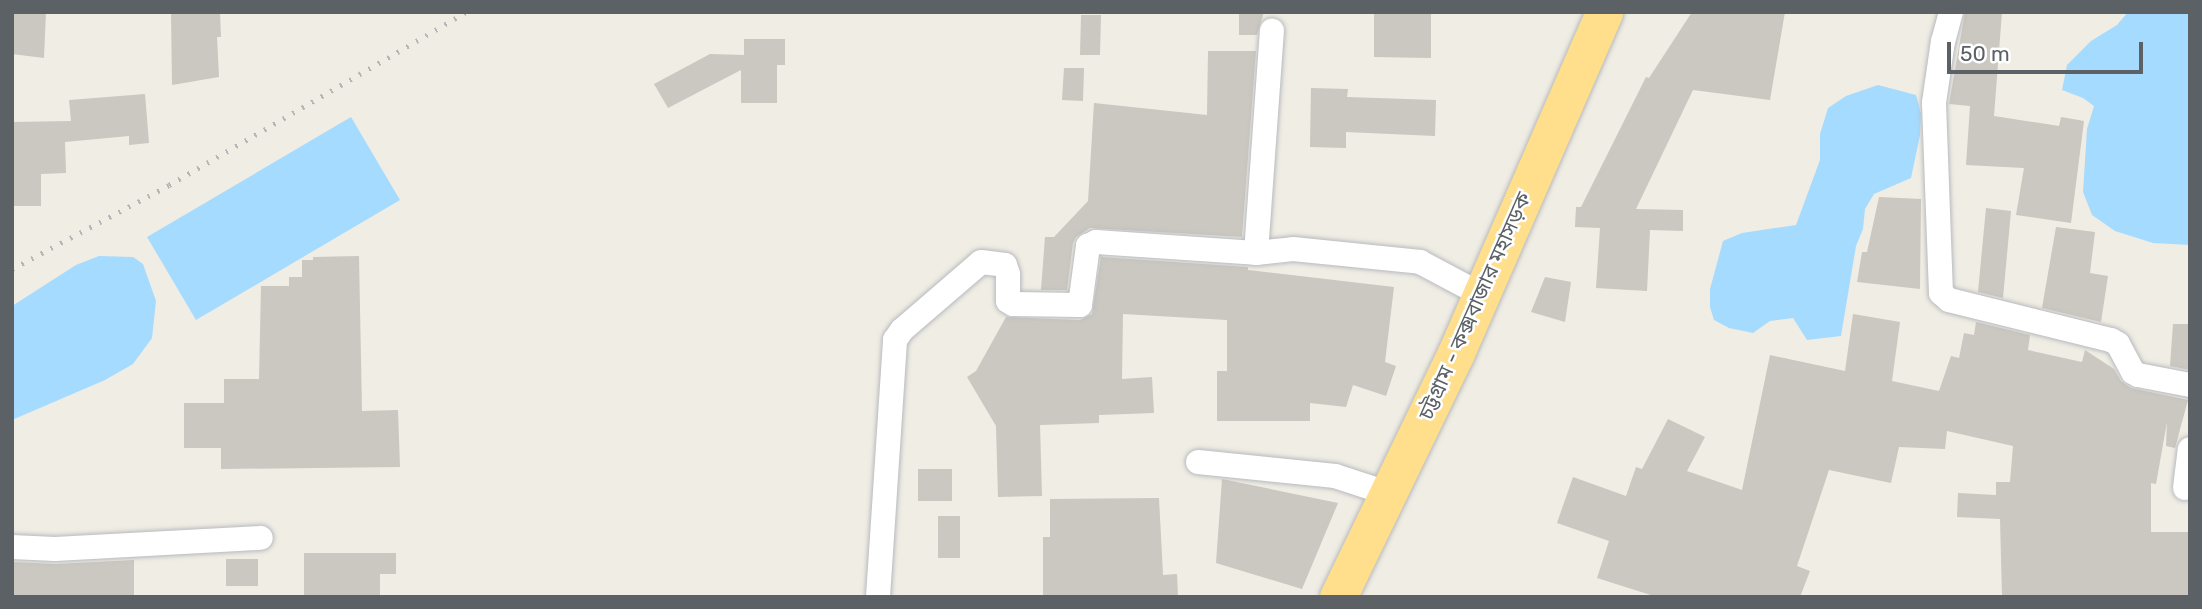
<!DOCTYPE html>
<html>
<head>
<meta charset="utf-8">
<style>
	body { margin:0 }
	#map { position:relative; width:2202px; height:609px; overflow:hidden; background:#f0ede4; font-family:Rubik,"Noto Sans Bengali",sans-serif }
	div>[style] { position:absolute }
	.water>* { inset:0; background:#a5dbff }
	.building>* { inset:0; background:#cbc7c1 }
	.roads { filter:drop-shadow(0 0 2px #b7babf) drop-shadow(0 0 2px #b7babf) }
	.minor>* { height:24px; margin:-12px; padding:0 12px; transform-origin:12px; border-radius:12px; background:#fff }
	.highway>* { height:37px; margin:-18.5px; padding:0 18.5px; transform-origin:18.5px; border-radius:18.5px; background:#ffde8c }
	.rail>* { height:5px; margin-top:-2.5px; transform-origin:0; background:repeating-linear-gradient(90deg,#b5b6b7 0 2px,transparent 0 11px) }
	span { translate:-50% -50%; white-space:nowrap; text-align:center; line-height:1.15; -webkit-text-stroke:5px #fff; paint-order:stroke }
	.street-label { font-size:21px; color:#5c6166 }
	.frame { position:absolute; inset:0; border:14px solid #5c6166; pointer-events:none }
	.scale { position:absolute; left:1947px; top:42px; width:196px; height:32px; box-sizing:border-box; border:4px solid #5c6166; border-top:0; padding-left:9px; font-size:21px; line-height:24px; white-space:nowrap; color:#5c6166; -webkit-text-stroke:5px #fff; paint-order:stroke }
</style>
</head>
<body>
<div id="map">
	<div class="water">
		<div style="clip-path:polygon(2128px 12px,2190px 12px,2190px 245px,2153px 243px,2115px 231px,2092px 215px,2083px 192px,2087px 129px,2094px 106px,2083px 98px,2062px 90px,2067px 65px,2091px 41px,2117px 25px)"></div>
		<div style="clip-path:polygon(1878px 85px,1916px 95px,1921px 114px,1920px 135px,1911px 178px,1874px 194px,1865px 209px,1863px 229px,1856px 246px,1841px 336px,1807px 340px,1793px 318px,1770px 321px,1753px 333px,1729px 328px,1714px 320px,1710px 307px,1710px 289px,1723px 241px,1742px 233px,1796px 225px,1820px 160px,1820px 134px,1828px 108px,1846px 96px)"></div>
		<div style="clip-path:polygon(351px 117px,400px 200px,196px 320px,147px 237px)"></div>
		<div style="clip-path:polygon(99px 256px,133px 257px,143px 264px,156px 301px,152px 338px,133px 364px,105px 380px,12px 420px,12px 306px,76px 265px)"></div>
	</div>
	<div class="building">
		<div style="clip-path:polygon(12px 12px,46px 12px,44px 58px,12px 54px)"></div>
		<div style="clip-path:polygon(171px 12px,220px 12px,221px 37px,217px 37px,219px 77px,172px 85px)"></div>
		<div style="clip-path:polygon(1239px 12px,1264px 12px,1257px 35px,1239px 35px)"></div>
		<div style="clip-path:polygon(1374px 12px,1431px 12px,1431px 58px,1374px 57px)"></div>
		<div style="clip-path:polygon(1692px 12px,1785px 12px,1770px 100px,1693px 90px,1636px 209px,1683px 210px,1683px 231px,1650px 230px,1647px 291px,1596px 288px,1600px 228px,1575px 227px,1576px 207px,1581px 207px,1646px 77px,1649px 78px)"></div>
		<div style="clip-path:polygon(1965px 12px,2002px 12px,1994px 116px,2059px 126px,2061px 117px,2084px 121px,2071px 223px,2016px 215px,2024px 168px,1966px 165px,1970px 106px,1949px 104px)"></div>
		<div style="clip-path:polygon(1081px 15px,1101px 15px,1100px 55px,1080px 55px)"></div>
		<div style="clip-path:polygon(744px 39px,785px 39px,785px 65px,777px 65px,777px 103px,741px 103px,741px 70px,668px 108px,654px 84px,710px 54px,744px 55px)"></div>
		<div style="clip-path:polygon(1208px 51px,1256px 51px,1242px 237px,1090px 228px,1076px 237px,1073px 243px,1067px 290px,1041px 290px,1045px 237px,1054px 237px,1088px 201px,1094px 103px,1207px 115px)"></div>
		<div style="clip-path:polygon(1064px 68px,1084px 68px,1083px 101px,1062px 100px)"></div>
		<div style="clip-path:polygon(1311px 88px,1348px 89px,1347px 97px,1436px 100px,1435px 136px,1346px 132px,1346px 148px,1310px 147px)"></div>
		<div style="clip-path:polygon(145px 94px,149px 143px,129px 145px,129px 136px,65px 142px,66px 173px,41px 174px,41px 206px,12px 206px,12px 122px,71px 121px,69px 100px)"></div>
		<div style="clip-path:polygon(1879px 197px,1921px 199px,1920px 289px,1857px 282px,1862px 252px,1867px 252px)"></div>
		<div style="clip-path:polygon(1986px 208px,2011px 211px,2003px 298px,1978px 292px)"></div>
		<div style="clip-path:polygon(2056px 227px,2095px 232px,2090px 273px,2108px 276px,2101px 322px,2042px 308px)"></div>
		<div style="clip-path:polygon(359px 256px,362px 411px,398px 410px,400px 467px,221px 469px,221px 448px,184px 448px,184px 403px,224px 403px,224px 379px,259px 379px,261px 286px,289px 286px,289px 277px,302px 277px,302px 260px,313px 260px,313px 257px)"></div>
		<div style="clip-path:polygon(1101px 257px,1248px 267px,1248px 270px,1394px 287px,1385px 362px,1396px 366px,1386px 396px,1353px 385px,1346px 407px,1310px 403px,1310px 421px,1217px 421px,1217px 371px,1227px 371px,1227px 320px,1123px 314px,1122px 379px,1152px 377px,1154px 413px,1099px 415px,1099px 423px,1040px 425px,1042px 496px,998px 497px,996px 426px,967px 377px,976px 371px,1006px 317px,1080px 320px,1092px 314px)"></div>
		<div style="clip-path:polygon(1545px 277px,1571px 282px,1565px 322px,1531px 312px)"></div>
		<div style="clip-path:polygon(1853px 314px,1900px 322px,1892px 381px,1939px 391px,1951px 356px,1959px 358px,1964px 333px,1974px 335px,1976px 322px,2030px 335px,2028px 350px,2082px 362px,2085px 350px,2114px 369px,2121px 381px,2131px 388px,2188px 400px,2175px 448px,2166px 446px,2167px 422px,2156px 484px,2151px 483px,2151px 532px,2190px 532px,2190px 597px,2002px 597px,2000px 519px,1957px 517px,1958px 493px,1996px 495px,1996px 482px,2010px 482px,2013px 446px,1947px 431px,1945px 449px,1899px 447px,1891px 483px,1829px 470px,1797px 566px,1810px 571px,1800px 597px,1657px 597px,1597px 578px,1609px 541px,1557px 523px,1573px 477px,1626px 496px,1636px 467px,1642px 469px,1668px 419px,1705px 437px,1687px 471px,1742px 490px,1770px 355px,1845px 371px)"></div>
		<div style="clip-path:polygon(2173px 324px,2190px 324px,2190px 370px,2170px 366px)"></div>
		<div style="clip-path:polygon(918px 469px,952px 469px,952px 501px,918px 501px)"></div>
		<div style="clip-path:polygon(1222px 479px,1338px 503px,1302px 589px,1216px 563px)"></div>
		<div style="clip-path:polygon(1159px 498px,1163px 575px,1177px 574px,1178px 597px,1043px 597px,1043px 537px,1050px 537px,1050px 499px)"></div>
		<div style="clip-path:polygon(938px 516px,960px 516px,960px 558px,938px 558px)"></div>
		<div style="clip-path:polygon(304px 553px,396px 553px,396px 574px,380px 574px,380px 597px,304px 597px)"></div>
		<div style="clip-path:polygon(226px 559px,258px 559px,258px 586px,226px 586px)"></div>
		<div style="clip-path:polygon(134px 560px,134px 597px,12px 597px,12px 562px,56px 564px)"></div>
	</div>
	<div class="roads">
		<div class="minor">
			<div style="left:1951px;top:12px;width:30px;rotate:105deg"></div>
			<div style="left:1943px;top:41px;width:63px;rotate:98.3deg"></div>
			<div style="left:1934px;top:103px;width:190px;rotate:87.9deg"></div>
			<div style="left:1941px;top:293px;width:11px;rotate:41deg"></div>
			<div style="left:1949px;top:300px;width:167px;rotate:13.9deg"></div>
			<div style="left:2111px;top:340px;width:8px;rotate:30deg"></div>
			<div style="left:2118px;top:344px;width:32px;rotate:62deg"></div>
			<div style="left:2133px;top:372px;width:6px;rotate:31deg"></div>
			<div style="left:2138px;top:375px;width:53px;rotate:10.9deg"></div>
			<div style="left:1256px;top:253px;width:223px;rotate:-85.9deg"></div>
			<div style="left:1198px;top:462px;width:138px;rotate:5.8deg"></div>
			<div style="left:1335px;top:476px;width:58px;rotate:18.1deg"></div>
			<div style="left:2185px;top:488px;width:39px;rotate:-83deg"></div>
			<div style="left:12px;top:547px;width:43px;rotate:2.7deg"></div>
			<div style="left:55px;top:549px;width:206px;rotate:-3.1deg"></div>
			<div style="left:878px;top:597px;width:258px;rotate:-86.2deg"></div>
			<div style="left:895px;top:340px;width:12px;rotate:-55deg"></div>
			<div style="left:902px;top:330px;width:104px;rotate:-40.7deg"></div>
			<div style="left:981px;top:262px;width:24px;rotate:7deg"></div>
			<div style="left:1005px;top:265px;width:9px;rotate:72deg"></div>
			<div style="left:1008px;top:274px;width:27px;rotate:90deg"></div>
			<div style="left:1008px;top:301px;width:6px;rotate:31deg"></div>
			<div style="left:1013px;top:304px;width:67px;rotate:0.9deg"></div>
			<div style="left:1080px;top:305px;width:60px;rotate:-82.3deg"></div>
			<div style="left:1088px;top:246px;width:9px;rotate:-27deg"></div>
			<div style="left:1096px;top:242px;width:160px;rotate:3.9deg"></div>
			<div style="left:1256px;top:253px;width:37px;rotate:-6deg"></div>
			<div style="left:1293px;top:249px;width:128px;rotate:5.8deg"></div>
			<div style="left:1420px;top:262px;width:70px;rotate:28deg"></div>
		</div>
		<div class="highway">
			<div style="left:1338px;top:597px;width:271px;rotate:-64.2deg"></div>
			<div style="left:1456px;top:353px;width:372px;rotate:-66.5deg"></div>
		</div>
	</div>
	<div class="rail">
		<div style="left:12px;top:269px;width:178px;rotate:-28.1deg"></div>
		<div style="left:169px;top:185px;width:344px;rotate:-30.2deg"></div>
	</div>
	<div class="street-label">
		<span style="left:1475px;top:306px;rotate:-66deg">চট্টগ্রাম - কক্সবাজার মহাসড়ক</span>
	</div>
	<div class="frame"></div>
	<div class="scale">50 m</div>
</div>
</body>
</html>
